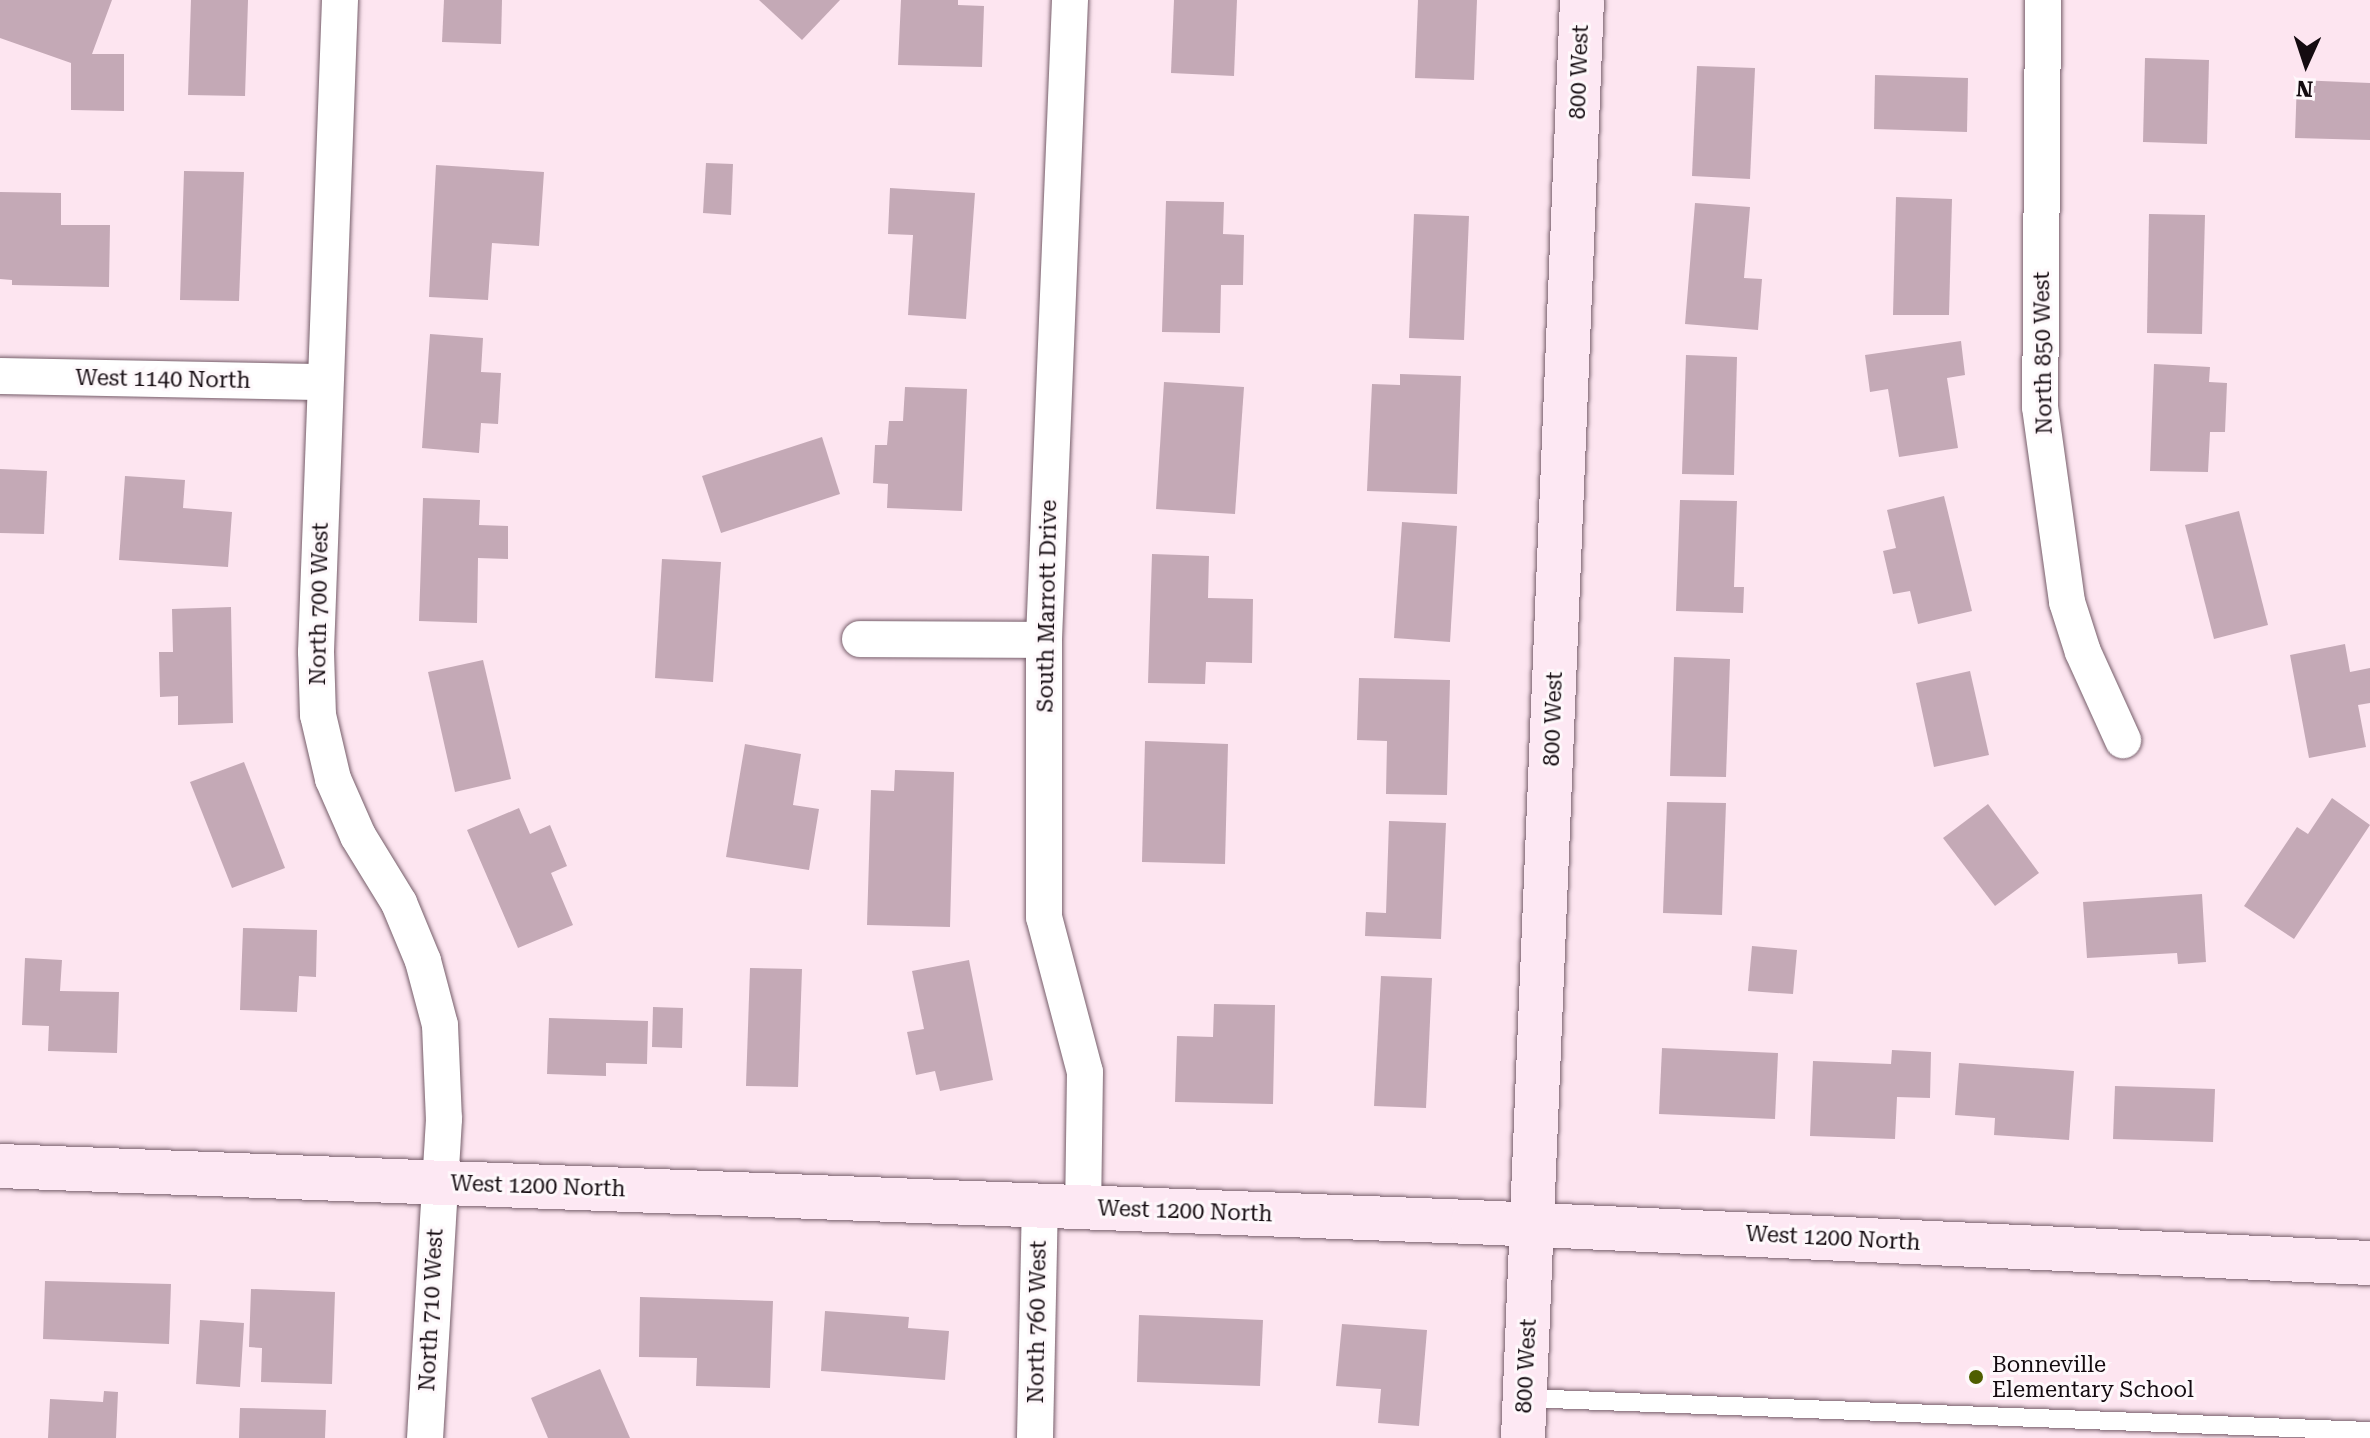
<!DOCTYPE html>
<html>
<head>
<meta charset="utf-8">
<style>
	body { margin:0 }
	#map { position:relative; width:2370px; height:1438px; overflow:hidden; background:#fde5f0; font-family:"Roboto Serif",serif }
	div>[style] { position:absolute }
	.building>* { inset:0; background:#c4a9b6 }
	.roads { filter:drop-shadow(0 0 2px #765e6a) drop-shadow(0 0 2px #765e6a) }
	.lane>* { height:18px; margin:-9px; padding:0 9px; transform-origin:9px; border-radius:9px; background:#fff }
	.street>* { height:36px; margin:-18px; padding:0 18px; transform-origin:18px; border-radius:18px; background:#fff }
	.secondary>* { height:44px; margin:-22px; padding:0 22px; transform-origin:22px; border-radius:22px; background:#fde8f3 }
	.dots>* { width:22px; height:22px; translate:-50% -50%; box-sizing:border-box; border:4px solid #fef8fb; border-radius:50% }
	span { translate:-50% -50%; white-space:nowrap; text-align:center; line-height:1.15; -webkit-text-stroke:6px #fef8fb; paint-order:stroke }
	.street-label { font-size:22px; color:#140b10 }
	.poi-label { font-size:22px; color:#140b10 }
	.left { translate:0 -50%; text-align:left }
	.north { position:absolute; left:2266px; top:24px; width:80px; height:80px; -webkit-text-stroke:6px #fef8fb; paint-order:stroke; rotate:183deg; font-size:22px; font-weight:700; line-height:32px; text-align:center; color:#140b10 }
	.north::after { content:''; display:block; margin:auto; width:28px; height:36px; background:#140b10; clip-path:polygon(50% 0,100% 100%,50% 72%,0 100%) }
</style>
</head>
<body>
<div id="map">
	<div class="building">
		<div style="clip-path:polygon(0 0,112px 0,92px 54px,124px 54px,124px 111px,71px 110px,71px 63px,0 38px)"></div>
		<div style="clip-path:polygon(191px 0,248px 0,245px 96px,188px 95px)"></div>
		<div style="clip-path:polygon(444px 0,502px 0,501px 44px,442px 42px)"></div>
		<div style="clip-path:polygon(759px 0,840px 0,802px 40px)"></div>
		<div style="clip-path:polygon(901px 0,958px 0,958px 5px,984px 6px,982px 67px,898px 65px)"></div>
		<div style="clip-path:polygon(1174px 0,1237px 0,1234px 76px,1171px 73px)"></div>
		<div style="clip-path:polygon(1418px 0,1477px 0,1474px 80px,1415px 78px)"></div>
		<div style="clip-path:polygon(2145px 58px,2209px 60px,2207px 144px,2143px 142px)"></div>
		<div style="clip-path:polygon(1697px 66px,1755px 68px,1750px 179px,1692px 176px)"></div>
		<div style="clip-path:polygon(1875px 75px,1968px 78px,1967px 132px,1874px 129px)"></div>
		<div style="clip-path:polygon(2297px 80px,2370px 83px,2370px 140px,2295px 138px)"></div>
		<div style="clip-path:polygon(706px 163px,733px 164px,731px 215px,703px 213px)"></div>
		<div style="clip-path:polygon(436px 165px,544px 172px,539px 246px,492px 243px,488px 300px,429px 297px)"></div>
		<div style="clip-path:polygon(184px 171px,244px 172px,239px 301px,180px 300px)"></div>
		<div style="clip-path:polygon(890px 188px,975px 193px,966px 319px,908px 315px,913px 235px,888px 234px)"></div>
		<div style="clip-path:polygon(0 192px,61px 193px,61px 225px,110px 225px,109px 287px,12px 285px,12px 280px,0 279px)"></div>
		<div style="clip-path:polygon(1896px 197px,1952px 199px,1949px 315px,1893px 315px)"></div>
		<div style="clip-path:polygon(1166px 201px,1224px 202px,1223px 234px,1244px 235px,1243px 285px,1221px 285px,1220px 333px,1162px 332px)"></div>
		<div style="clip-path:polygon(1695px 203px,1750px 207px,1744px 278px,1762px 279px,1758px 330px,1685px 324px)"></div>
		<div style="clip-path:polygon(1414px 214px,1469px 216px,1464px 340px,1409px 338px)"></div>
		<div style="clip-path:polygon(2149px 214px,2205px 215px,2202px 334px,2147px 333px)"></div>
		<div style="clip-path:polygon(430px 334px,483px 338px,481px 372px,501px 373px,498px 424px,481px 423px,479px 453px,422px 448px)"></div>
		<div style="clip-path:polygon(1961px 341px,1965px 375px,1947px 378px,1958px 448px,1899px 457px,1888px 389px,1870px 392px,1865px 355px)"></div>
		<div style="clip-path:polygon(1686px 355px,1737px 357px,1734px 475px,1682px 474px)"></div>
		<div style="clip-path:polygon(2154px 364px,2210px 367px,2209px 382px,2227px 383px,2225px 432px,2210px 432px,2208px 472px,2150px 471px)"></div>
		<div style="clip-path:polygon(1400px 374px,1461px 376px,1457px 494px,1367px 491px,1372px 384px,1400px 385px)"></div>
		<div style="clip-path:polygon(1164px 382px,1244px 387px,1235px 514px,1156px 509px)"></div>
		<div style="clip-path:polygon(905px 387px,967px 389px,962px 511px,887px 508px,888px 484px,873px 483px,875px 445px,887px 445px,889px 421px,903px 421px)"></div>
		<div style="clip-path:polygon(822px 437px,840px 494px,721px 533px,702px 476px)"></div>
		<div style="clip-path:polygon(0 469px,47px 471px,44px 534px,0 533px)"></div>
		<div style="clip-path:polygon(125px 476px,185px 480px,183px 508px,232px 512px,228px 567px,119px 560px)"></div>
		<div style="clip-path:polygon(1944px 496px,1972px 611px,1918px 624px,1910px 591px,1893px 594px,1883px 551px,1896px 548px,1887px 510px)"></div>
		<div style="clip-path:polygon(423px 498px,480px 500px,479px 525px,508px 526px,508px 559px,478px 558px,477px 623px,419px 621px)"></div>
		<div style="clip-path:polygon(1680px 500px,1737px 501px,1734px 587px,1744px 587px,1743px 613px,1676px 611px)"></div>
		<div style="clip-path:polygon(2239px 511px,2268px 625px,2214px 639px,2185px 525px)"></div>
		<div style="clip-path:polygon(1402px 522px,1457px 526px,1450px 642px,1394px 638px)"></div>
		<div style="clip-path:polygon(1152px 554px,1209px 556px,1208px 598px,1253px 599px,1252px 663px,1206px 662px,1205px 684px,1148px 683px)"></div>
		<div style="clip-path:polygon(662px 559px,721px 562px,713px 682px,655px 678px)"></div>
		<div style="clip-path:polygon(231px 607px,233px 723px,178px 725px,178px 696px,160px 697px,159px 652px,173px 652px,172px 609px)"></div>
		<div style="clip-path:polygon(2345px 644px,2350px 672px,2370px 668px,2370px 703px,2358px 705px,2366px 747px,2309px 758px,2290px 655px)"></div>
		<div style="clip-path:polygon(1674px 657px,1730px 659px,1726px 777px,1670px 776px)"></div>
		<div style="clip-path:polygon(483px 660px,511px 779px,455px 792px,428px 672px)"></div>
		<div style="clip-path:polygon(1970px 671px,1989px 755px,1934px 767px,1916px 683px)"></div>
		<div style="clip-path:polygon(1359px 678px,1450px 680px,1447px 795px,1386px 794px,1387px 741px,1357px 740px)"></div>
		<div style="clip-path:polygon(1145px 741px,1228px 744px,1225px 864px,1142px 862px)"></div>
		<div style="clip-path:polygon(745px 744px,801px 754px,793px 805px,819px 809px,809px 870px,726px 857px)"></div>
		<div style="clip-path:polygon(244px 762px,285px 868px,232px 888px,190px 782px)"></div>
		<div style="clip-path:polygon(895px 770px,954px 772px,950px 927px,867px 925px,871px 790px,894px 791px)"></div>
		<div style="clip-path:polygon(2332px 798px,2370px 825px,2294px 939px,2244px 906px,2297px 827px,2308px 834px)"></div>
		<div style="clip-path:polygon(1667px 802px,1726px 803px,1722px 915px,1663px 913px)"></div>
		<div style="clip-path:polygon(1988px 804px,2039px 873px,1995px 906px,1943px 838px)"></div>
		<div style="clip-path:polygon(519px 808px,530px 834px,550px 825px,567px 866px,551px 873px,573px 925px,518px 948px,467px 830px)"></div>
		<div style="clip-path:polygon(1389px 821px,1446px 823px,1441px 939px,1365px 936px,1366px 912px,1386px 913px)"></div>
		<div style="clip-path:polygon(2202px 894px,2206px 962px,2178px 964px,2177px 953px,2087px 958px,2083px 902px)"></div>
		<div style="clip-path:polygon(243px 928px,317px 930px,316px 977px,299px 976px,297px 1012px,240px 1010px)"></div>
		<div style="clip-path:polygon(1752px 946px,1797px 950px,1793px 994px,1748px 991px)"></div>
		<div style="clip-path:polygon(25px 958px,62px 960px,60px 991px,119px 992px,117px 1053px,48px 1051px,49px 1026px,22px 1025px)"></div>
		<div style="clip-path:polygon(969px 960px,993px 1080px,940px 1091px,935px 1071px,916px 1075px,907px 1032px,924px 1029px,912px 971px)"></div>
		<div style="clip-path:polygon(750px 968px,802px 969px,798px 1087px,746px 1086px)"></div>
		<div style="clip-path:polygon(1381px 976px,1432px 978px,1426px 1108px,1374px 1106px)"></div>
		<div style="clip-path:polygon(1214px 1004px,1275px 1005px,1273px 1104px,1175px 1102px,1177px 1036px,1213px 1037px)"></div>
		<div style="clip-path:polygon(653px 1007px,683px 1008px,682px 1048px,652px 1047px)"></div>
		<div style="clip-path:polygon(549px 1018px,648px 1021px,647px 1064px,606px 1063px,606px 1076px,547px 1074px)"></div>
		<div style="clip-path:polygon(1662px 1048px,1778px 1053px,1775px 1119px,1659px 1114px)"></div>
		<div style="clip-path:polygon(1892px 1050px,1931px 1052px,1930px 1098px,1897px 1097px,1895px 1139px,1810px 1136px,1813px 1061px,1891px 1064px)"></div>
		<div style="clip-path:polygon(1959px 1063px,2074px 1071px,2069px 1140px,1994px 1135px,1995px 1118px,1955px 1115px)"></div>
		<div style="clip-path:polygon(2115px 1086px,2215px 1089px,2213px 1142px,2113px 1139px)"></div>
		<div style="clip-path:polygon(45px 1281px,171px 1284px,169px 1344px,43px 1339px)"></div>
		<div style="clip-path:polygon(251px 1289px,335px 1292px,332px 1384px,261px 1382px,262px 1348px,249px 1347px)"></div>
		<div style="clip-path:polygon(640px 1297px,773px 1301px,770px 1388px,696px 1386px,697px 1358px,639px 1357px)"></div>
		<div style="clip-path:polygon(825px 1311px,909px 1317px,908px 1328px,949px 1331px,945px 1380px,821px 1371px)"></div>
		<div style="clip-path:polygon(1139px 1315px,1263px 1320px,1260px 1386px,1137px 1382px)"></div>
		<div style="clip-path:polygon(200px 1320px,244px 1323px,240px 1387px,196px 1384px)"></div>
		<div style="clip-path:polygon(1342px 1324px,1427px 1330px,1419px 1426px,1378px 1423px,1381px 1389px,1336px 1386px)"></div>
		<div style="clip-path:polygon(600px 1369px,630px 1438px,548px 1438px,531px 1398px)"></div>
		<div style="clip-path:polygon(104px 1391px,118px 1392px,116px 1438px,48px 1438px,50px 1399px,103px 1402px)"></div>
		<div style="clip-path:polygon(240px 1408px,326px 1410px,325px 1438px,239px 1438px)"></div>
	</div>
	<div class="roads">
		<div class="lane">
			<div style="left:1525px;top:1398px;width:846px;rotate:2.24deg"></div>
		</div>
		<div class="street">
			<div style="left:340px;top:0;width:652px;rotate:92.11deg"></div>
			<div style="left:316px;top:652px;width:63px;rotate:88.2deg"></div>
			<div style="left:318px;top:715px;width:66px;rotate:76.8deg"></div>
			<div style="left:333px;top:779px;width:62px;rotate:66.3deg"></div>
			<div style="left:358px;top:836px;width:79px;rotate:58.5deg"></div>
			<div style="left:399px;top:903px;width:63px;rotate:67.5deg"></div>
			<div style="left:423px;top:961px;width:66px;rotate:75.1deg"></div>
			<div style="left:440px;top:1025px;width:94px;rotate:87.6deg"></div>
			<div style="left:444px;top:1119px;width:320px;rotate:93.4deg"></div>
			<div style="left:1070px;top:0;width:641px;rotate:92.33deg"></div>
			<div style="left:1044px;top:640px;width:277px;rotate:90deg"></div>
			<div style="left:1044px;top:917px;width:160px;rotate:75.2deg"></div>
			<div style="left:1085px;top:1072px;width:135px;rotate:90.8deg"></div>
			<div style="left:2043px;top:0;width:407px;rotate:90.4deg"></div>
			<div style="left:2040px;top:407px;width:197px;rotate:82.1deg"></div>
			<div style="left:2067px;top:602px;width:52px;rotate:72.3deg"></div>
			<div style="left:2083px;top:652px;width:97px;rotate:65.6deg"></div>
			<div style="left:0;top:376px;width:325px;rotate:1.1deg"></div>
			<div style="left:860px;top:639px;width:184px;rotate:0.3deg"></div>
			<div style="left:1035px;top:1438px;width:233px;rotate:-88.8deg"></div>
		</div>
		<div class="secondary">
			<div style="left:0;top:1166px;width:1474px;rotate:2.18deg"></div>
			<div style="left:1473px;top:1222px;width:898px;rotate:2.62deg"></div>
			<div style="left:1523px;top:1438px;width:1439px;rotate:-87.65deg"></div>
		</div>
	</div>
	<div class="dots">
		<div style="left:1976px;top:1377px;background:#4f5e00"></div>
	</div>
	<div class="street-label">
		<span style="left:1579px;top:72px;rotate:-88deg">800 West</span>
		<span style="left:2043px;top:353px;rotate:-91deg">North 850 West</span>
		<span style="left:163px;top:379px;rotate:1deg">West 1140 North</span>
		<span style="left:319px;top:604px;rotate:-89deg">North 700 West</span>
		<span style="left:1047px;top:606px;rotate:-89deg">South Marrott Drive</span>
		<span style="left:1553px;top:719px;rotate:-88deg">800 West</span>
		<span style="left:538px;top:1186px;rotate:2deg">West 1200 North</span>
		<span style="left:1185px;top:1211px;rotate:2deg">West 1200 North</span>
		<span style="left:1833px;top:1238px;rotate:3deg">West 1200 North</span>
		<span style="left:431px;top:1310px;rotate:-87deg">North 710 West</span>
		<span style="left:1037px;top:1322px;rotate:-89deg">North 760 West</span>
		<span style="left:1526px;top:1366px;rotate:-87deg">800 West</span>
	</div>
	<div class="poi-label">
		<span class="left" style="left:1992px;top:1377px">Bonneville<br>Elementary School</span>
	</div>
	<div class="north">N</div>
</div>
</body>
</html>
